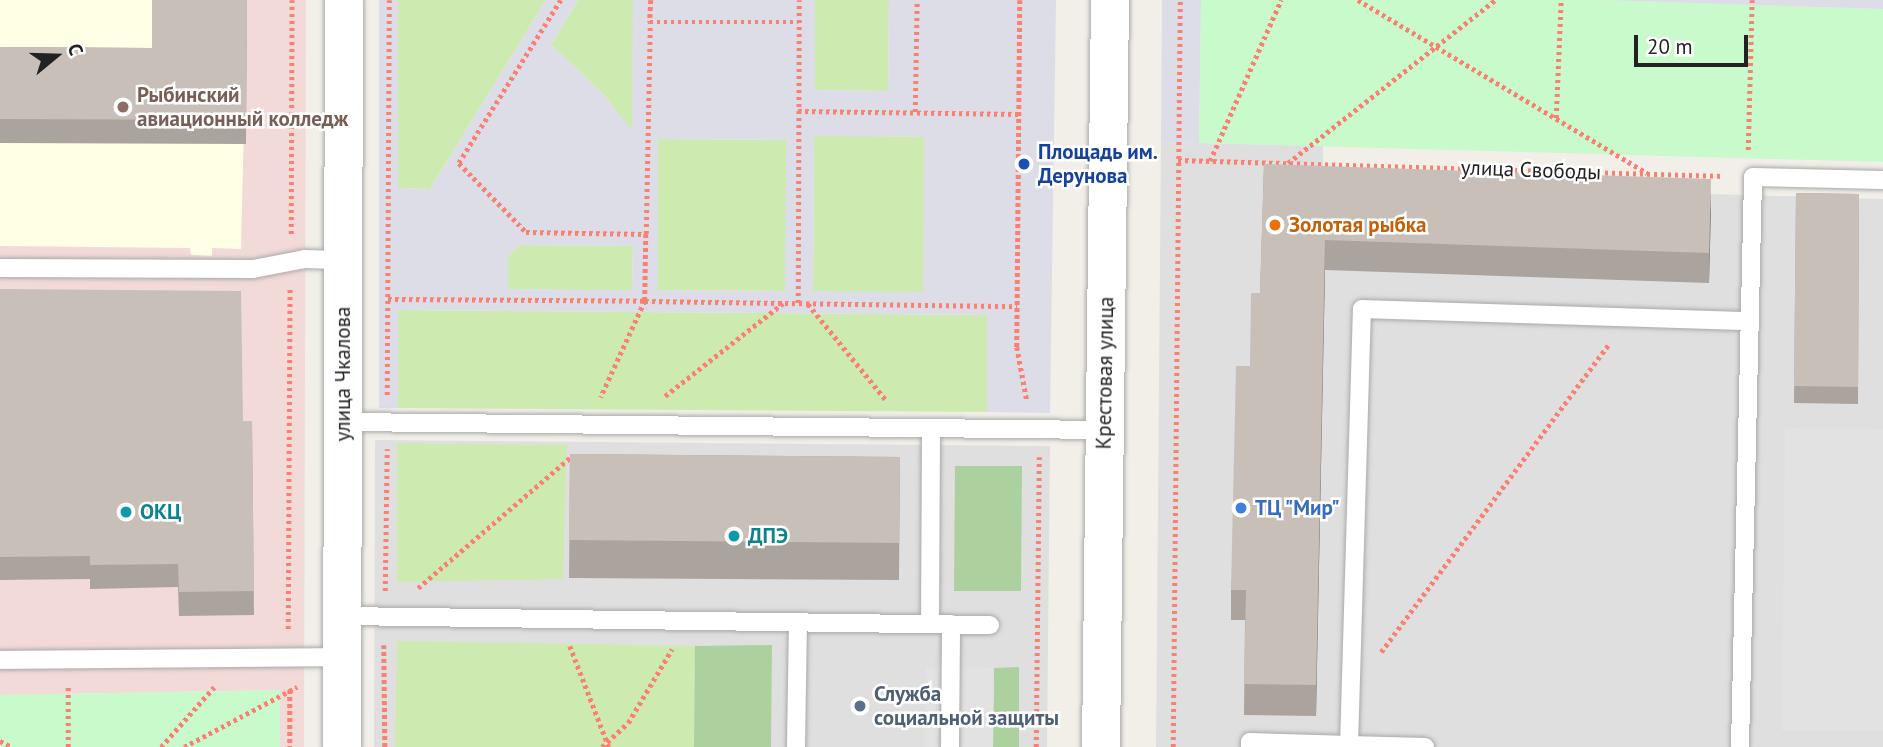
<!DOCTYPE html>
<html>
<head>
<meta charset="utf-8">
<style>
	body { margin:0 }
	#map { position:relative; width:1883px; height:747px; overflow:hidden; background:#f2efe9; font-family:"PT Sans",sans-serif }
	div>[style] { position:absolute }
	.residential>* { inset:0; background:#e0dfdf }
	.commercial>* { inset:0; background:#f2dad9 }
	.education>* { inset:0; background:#ffffe5 }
	.grass>* { inset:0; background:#cdebb0 }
	.forest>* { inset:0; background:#add19e }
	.park>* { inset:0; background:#c8facc }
	.parking>* { inset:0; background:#e2e2e2 }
	.plaza>* { inset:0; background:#dddde8 }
	.path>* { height:4.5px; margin-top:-2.25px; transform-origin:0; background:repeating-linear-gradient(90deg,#fa8072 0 3.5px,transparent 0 7px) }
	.roads { filter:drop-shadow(0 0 2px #a9a9a9) drop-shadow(0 0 2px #a9a9a9) }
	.service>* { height:18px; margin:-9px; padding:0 9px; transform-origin:9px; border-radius:9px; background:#fff }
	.tertiary>* { height:38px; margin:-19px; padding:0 19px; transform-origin:19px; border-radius:19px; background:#fff }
	.wall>* { inset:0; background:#aba49e }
	.shaded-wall>* { inset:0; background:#8b8681 }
	.building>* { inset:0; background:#c7bfb8 }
	.dots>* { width:19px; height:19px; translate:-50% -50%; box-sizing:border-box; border:4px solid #fff; border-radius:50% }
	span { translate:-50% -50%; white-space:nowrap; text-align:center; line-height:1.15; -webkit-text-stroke:5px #fff; paint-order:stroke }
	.education-label { font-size:21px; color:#785e54; font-weight:700 }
	.left { translate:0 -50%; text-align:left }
	.transit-label { font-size:21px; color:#164399; font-weight:700 }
	.street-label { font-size:21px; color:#222 }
	.food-label { font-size:21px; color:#c56008; font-weight:700 }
	.shop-label { font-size:21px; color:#366cbe; font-weight:700 }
	.culture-label { font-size:21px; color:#0d838f; font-weight:700 }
	.service-label { font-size:21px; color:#4e5e75; font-weight:700 }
	.north { position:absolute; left:21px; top:21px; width:70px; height:70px; -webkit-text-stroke:5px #fff; paint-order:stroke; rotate:71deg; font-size:19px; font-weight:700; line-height:28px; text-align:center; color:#222 }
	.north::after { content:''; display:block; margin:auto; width:24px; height:32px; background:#222; clip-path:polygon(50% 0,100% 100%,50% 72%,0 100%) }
	.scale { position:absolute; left:1634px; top:35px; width:114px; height:32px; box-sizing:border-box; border:4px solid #222; border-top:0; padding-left:9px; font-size:21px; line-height:24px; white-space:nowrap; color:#222; -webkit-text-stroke:5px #fff; paint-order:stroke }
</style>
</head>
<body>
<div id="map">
	<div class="residential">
		<div style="clip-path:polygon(1161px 142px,1323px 146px,1323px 183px,1883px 199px,1883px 747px,1156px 747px)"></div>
		<div style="clip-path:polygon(375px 440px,1050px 446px,1047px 747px,374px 747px)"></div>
	</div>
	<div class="commercial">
		<div style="clip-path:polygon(0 0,306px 0,304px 747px,280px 747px,280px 690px,0 695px)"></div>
	</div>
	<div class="education">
		<div style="clip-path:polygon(0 0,247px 0,241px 249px,212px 248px,212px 256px,191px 255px,190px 248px,0 246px)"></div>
	</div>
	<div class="grass">
		<div style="clip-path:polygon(398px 0,546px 0,430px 189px,398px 188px)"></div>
		<div style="clip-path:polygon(578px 0,633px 0,633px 133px,605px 96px,551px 45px)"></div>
		<div style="clip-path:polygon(815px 0,889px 0,888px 91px,815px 90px)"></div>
		<div style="clip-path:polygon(814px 135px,924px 137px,924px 293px,813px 292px)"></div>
		<div style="clip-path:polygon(658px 139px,787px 140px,786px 291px,658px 290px)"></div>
		<div style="clip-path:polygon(519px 245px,633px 246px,632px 291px,508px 289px,508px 257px)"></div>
		<div style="clip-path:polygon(398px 310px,988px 315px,987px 412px,398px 408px)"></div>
		<div style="clip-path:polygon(397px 443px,567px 445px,563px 579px,397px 582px)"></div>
		<div style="clip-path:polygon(397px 641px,695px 646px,694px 747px,395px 747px)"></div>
	</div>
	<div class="forest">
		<div style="clip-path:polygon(955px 466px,1022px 466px,1021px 591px,954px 591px)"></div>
		<div style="clip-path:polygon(772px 645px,771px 747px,694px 747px,695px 646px)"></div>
		<div style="clip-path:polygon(1019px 667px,1019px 747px,993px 747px,994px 668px)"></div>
	</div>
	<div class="park">
		<div style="clip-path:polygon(1201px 0,1602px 0,1883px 9px,1883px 162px,1199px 143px)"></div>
		<div style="clip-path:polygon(280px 690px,280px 747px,0 747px,0 695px)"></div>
	</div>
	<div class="parking">
		<div style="clip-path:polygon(1785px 428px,1883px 429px,1883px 731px,1782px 731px)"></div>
		<div style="clip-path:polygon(926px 667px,994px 668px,993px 747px,924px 747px)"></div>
	</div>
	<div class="plaza">
		<div style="clip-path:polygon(evenodd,379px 0,398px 0,398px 188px,430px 189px,546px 0,578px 0,551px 45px,605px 96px,632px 131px,633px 0,815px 0,815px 90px,888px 91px,889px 0,1056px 0,1050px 413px,987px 412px,987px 315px,640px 312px,398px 310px,398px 408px,379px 408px,379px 0,814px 136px,924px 137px,923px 292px,813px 291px,814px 136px,379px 0,658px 139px,786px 140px,785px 291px,658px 290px,658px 139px,379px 0,519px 245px,633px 246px,632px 290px,508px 289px,508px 257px,519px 245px)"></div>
		<div style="clip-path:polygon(1162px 0,1201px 0,1199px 143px,1161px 142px)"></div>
		<div style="clip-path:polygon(1602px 0,1883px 0,1883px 9px,1752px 5px)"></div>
	</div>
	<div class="path">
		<div style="left:561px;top:0;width:192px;rotate:122deg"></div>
		<div style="left:459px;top:163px;width:96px;rotate:45.8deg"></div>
		<div style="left:526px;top:232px;width:120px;rotate:1deg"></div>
		<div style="left:646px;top:234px;width:67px;rotate:90.9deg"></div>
		<div style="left:645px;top:301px;width:372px;rotate:0.8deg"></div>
		<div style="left:651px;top:0;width:22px;rotate:93deg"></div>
		<div style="left:650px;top:22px;width:148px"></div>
		<div style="left:1020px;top:0;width:347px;rotate:90.5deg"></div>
		<div style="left:1017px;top:347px;width:55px;rotate:79.5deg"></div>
		<div style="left:1358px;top:0;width:337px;rotate:30.9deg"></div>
		<div style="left:798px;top:111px;width:221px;rotate:0.8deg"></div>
		<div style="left:915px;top:112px;width:112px;rotate:-89deg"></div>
		<div style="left:1556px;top:118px;width:118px;rotate:-87.6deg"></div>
		<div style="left:1748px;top:150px;width:150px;rotate:-88.5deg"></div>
		<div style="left:1178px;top:160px;width:546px;rotate:1.68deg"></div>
		<div style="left:1210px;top:161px;width:176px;rotate:-66.2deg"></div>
		<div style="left:1288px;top:163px;width:263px;rotate:-38.2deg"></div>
		<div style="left:291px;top:234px;width:234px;rotate:-89.8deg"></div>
		<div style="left:646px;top:234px;width:212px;rotate:-88.9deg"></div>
		<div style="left:388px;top:299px;width:257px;rotate:0.4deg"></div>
		<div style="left:645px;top:301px;width:106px;rotate:114.6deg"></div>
		<div style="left:798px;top:303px;width:303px;rotate:-89.8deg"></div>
		<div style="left:808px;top:304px;width:124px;rotate:50.9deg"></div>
		<div style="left:387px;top:395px;width:395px;rotate:-89.7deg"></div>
		<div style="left:665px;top:396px;width:150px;rotate:-38.2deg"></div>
		<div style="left:418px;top:588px;width:204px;rotate:-40.6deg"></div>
		<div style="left:385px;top:591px;width:142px;rotate:-89.2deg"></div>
		<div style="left:288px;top:629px;width:341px;rotate:-89.7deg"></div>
		<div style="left:384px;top:645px;width:102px;rotate:89.4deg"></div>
		<div style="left:570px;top:646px;width:108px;rotate:68.9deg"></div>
		<div style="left:1381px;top:652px;width:383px;rotate:-53.5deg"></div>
		<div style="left:290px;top:690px;width:57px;rotate:90deg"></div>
		<div style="left:0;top:741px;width:13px;rotate:27deg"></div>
		<div style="left:68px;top:747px;width:62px;rotate:-90deg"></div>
		<div style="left:161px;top:747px;width:80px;rotate:-48.5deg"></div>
		<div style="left:184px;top:747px;width:128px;rotate:-28deg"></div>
		<div style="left:602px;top:747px;width:35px;rotate:-43deg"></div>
		<div style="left:628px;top:723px;width:86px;rotate:-59.3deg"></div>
		<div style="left:1036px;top:747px;width:290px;rotate:-89.4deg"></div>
		<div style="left:1173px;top:747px;width:747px;rotate:-89.46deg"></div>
	</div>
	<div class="roads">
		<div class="service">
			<div style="left:0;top:268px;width:253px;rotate:0.2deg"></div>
			<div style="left:253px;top:269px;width:53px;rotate:-10.9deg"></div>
			<div style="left:305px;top:259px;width:38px;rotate:2deg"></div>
			<div style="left:343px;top:422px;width:762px;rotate:0.6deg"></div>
			<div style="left:342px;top:616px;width:648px;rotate:0.8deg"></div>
			<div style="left:930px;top:624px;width:195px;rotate:-89.7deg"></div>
			<div style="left:0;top:660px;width:342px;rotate:-0.5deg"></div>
			<div style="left:796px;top:747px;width:124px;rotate:-89.1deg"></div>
			<div style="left:950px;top:747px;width:123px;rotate:-89.5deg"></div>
			<div style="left:1250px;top:747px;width:5px;rotate:-90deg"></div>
			<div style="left:1250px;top:742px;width:99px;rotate:1.7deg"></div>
			<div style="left:1425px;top:747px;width:76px;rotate:-178.5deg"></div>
			<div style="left:1349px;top:745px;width:436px;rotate:-88.3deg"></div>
			<div style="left:1362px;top:309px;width:388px;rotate:1.8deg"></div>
			<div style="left:1740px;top:747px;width:570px;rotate:-88.69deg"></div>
			<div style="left:1753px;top:177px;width:130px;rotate:1.3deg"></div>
		</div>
		<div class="tertiary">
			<div style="left:342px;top:747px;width:747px;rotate:-89.85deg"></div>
			<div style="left:1101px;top:747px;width:747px;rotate:-89.31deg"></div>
		</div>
	</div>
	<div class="wall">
		<div style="clip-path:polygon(247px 0,246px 144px,0 143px,0 47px,152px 48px)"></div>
		<div style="clip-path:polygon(1264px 164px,1711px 209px,1709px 283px,1325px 270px,1316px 716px,1244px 715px,1245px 620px,1231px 620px,1231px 590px,1250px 366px,1260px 293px)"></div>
		<div style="clip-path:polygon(1796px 193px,1859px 194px,1858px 404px,1794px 403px)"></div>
		<div style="clip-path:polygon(0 289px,243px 421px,252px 421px,254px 615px,179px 616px,178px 587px,90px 589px,90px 579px,0 580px)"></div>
		<div style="clip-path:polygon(570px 454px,900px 457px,899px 580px,569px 578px)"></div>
	</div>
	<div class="shaded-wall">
		<div style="clip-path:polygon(1711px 179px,1711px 209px,1709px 283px,1709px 253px)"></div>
		<div style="clip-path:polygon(1325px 240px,1325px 270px,1316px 716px,1316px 685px)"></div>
	</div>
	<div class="building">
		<div style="clip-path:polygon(152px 0,247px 0,246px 120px,0 119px,0 47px,152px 48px)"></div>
		<div style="clip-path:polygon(1264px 164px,1711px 179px,1709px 253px,1325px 240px,1316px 685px,1244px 684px,1246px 590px,1231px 590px,1236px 366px,1250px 366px,1251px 293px,1260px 293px)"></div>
		<div style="clip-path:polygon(1796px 193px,1859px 194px,1858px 387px,1794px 386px)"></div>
		<div style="clip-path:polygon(0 289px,241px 291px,243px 421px,252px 421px,254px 591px,179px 592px,178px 564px,90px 565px,90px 556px,0 557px)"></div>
		<div style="clip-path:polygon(570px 454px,900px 457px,899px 543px,569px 540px)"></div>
	</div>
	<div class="dots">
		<div style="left:123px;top:107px;background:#8d6e63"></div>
		<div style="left:1024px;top:164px;background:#1a4fb4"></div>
		<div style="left:1275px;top:225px;background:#e8710a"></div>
		<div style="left:1241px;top:508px;background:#3f7fe0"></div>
		<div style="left:126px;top:512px;background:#0f9aa8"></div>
		<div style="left:734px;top:536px;background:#0f9aa8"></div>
		<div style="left:860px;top:706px;background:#5c6f8a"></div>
	</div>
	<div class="education-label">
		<span class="left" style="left:137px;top:107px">Рыбинский<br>авиационный колледж</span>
	</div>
	<div class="transit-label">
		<span class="left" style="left:1038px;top:164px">Площадь им.<br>Дерунова</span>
	</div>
	<div class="street-label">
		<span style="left:1531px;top:170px;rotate:2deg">улица Свободы</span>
		<span style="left:1105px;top:373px;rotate:-89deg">Крестовая улица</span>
		<span style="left:343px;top:374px;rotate:-90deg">улица Чкалова</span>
	</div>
	<div class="food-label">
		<span class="left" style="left:1289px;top:225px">Золотая рыбка</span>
	</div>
	<div class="shop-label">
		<span class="left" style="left:1255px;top:508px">ТЦ "Мир"</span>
	</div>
	<div class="culture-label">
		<span class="left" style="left:140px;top:512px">ОКЦ</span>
		<span class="left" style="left:748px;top:536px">ДПЭ</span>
	</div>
	<div class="service-label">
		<span class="left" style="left:874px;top:706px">Служба<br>социальной защиты</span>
	</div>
	<div class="north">С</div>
	<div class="scale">20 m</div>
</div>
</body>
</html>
